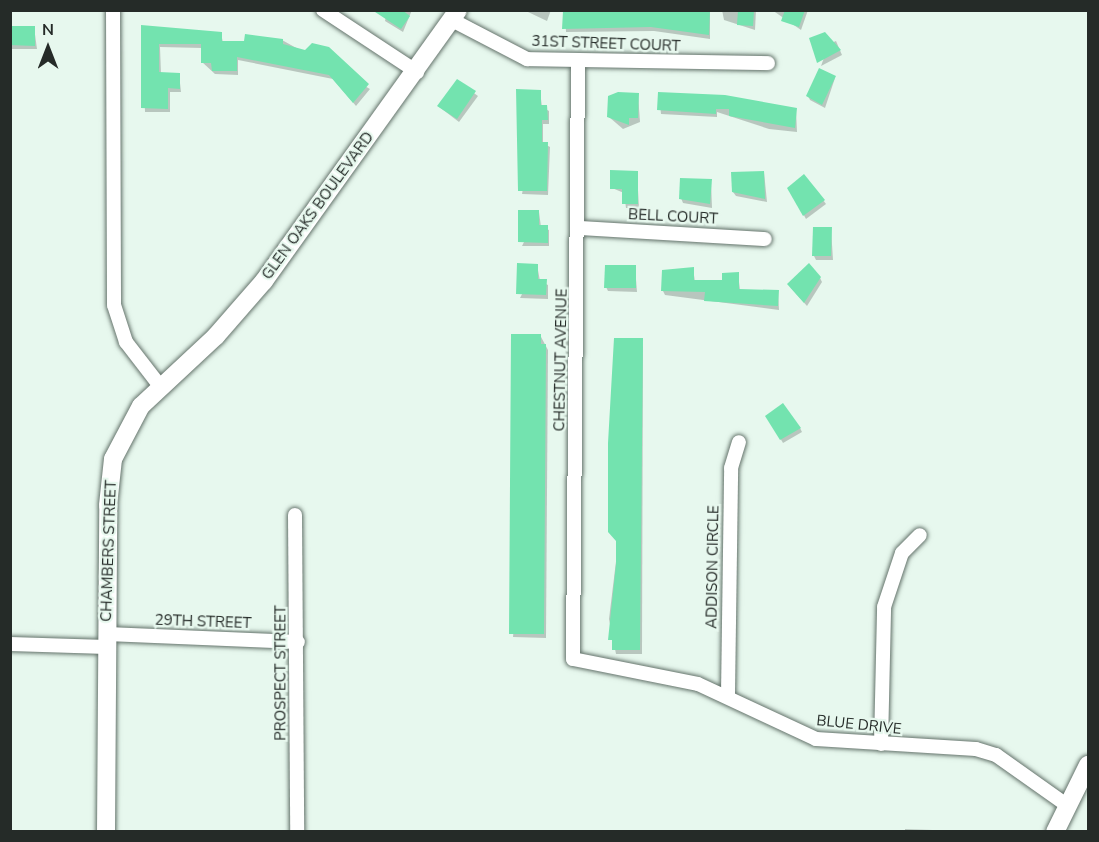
<!DOCTYPE html>
<html>
<head>
<meta charset="utf-8">
<style>
	body { margin:0 }
	#map { position:relative; width:1099px; height:842px; overflow:hidden; background:#e7f8ee; font-family:"Nunito Sans",sans-serif }
	div>[style] { position:absolute }
	.shadow>* { inset:0; background:#0003 }
	.building>* { inset:0; background:#73e3af }
	.roads { filter:drop-shadow(0 0 2px #64736b) drop-shadow(0 0 2px #64736b) }
	.street>* { height:14px; margin:-7px; padding:0 7px; transform-origin:7px; border-radius:7px; background:#fff }
	.secondary>* { height:18px; margin:-9px; padding:0 9px; transform-origin:9px; border-radius:9px; background:#fff }
	span { translate:-50% -50%; white-space:nowrap; text-align:center; line-height:1.15; -webkit-text-stroke:4.5px #e7f8ee; paint-order:stroke }
	.street-label { font-size:15px; color:#252b28 }
	.frame { position:absolute; inset:0; border:12px solid #252b28; pointer-events:none }
	.north { position:absolute; left:18px; top:18px; width:60px; height:60px; -webkit-text-stroke:4px #e7f8ee; paint-order:stroke; rotate:0deg; font-size:16px; font-weight:700; line-height:24px; text-align:center; color:#252b28 }
	.north::after { content:''; display:block; margin:auto; width:21px; height:27px; background:#252b28; clip-path:polygon(50% 0,100% 100%,50% 72%,0 100%) }
</style>
</head>
<body>
<div id="map">
	<div class="shadow">
		<div style="clip-path:polygon(387px 10px,412px 10px,403px 32px,385px 21px)"></div>
		<div style="clip-path:polygon(551px 10px,547px 21px,528px 12px,529px 10px)"></div>
		<div style="clip-path:polygon(722px 10px,756px 10px,755px 30px,724px 20px)"></div>
		<div style="clip-path:polygon(772px 10px,808px 10px,801px 30px)"></div>
		<div style="clip-path:polygon(565px 12px,710px 10px,710px 39px,654px 31px,566px 32px)"></div>
		<div style="clip-path:polygon(142px 26px,221px 33px,223px 43px,282px 40px,370px 89px,356px 106px,333px 79px,238px 60px,238px 75px,215px 74px,202px 62px,202px 48px,160px 47px,161px 74px,179px 74px,181px 92px,170px 92px,170px 112px,145px 112px)"></div>
		<div style="clip-path:polygon(10px 27px,34px 27px,37px 49px,10px 49px)"></div>
		<div style="clip-path:polygon(836px 41px,842px 55px,821px 66px,829px 44px)"></div>
		<div style="clip-path:polygon(835px 78px,825px 108px,810px 100px,808px 96px)"></div>
		<div style="clip-path:polygon(457px 81px,478px 96px,459px 122px,438px 106px)"></div>
		<div style="clip-path:polygon(540px 91px,542px 107px,549px 111px,549px 124px,543px 124px,543px 143px,550px 147px,548px 195px,522px 194px)"></div>
		<div style="clip-path:polygon(638px 94px,640px 122px,623px 129px,609px 117px)"></div>
		<div style="clip-path:polygon(659px 94px,796px 110px,797px 132px,769px 129px,717px 112px,717px 117px,661px 114px)"></div>
		<div style="clip-path:polygon(637px 172px,639px 208px,626px 208px,624px 193px,612px 188px)"></div>
		<div style="clip-path:polygon(764px 172px,767px 202px,736px 196px,733px 192px)"></div>
		<div style="clip-path:polygon(711px 181px,712px 208px,683px 203px,681px 198px)"></div>
		<div style="clip-path:polygon(789px 188px,823px 200px,826px 204px,806px 219px)"></div>
		<div style="clip-path:polygon(539px 212px,541px 227px,549px 230px,549px 246px,522px 246px)"></div>
		<div style="clip-path:polygon(831px 228px,833px 260px,816px 260px,814px 256px)"></div>
		<div style="clip-path:polygon(537px 265px,540px 281px,548px 285px,548px 299px,520px 298px)"></div>
		<div style="clip-path:polygon(635px 266px,637px 292px,608px 291px,606px 287px)"></div>
		<div style="clip-path:polygon(693px 268px,695px 282px,724px 282px,738px 274px,740px 290px,778px 291px,779px 310px,665px 295px,663px 291px)"></div>
		<div style="clip-path:polygon(820px 278px,822px 282px,807px 306px,791px 288px)"></div>
		<div style="clip-path:polygon(540px 335px,548px 350px,546px 638px,513px 637px)"></div>
		<div style="clip-path:polygon(643px 339px,642px 654px,616px 654px,609px 619px)"></div>
		<div style="clip-path:polygon(767px 416px,800px 428px,802px 432px,783px 443px)"></div>
		<div style="clip-path:polygon(905px 829px,933px 830px,934px 832px,905px 832px)"></div>
	</div>
	<div class="building">
		<div style="clip-path:polygon(372px 10px,402px 10px,410px 16px,401px 29px)"></div>
		<div style="clip-path:polygon(710px 10px,709px 35px,651px 27px,562px 29px,563px 11px)"></div>
		<div style="clip-path:polygon(738px 10px,754px 10px,753px 26px,737px 25px)"></div>
		<div style="clip-path:polygon(785px 10px,805px 10px,799px 27px,781px 21px)"></div>
		<div style="clip-path:polygon(141px 25px,222px 32px,222px 41px,244px 41px,245px 34px,283px 39px,283px 44px,305px 50px,312px 43px,329px 47px,369px 84px,353px 103px,329px 75px,237px 57px,237px 71px,212px 71px,211px 63px,201px 63px,201px 44px,159px 44px,159px 72px,180px 73px,180px 89px,168px 88px,168px 109px,141px 108px)"></div>
		<div style="clip-path:polygon(10px 26px,35px 26px,35px 46px,10px 45px)"></div>
		<div style="clip-path:polygon(825px 32px,841px 50px,817px 63px,809px 38px)"></div>
		<div style="clip-path:polygon(819px 68px,836px 76px,822px 105px,806px 96px)"></div>
		<div style="clip-path:polygon(457px 79px,476px 91px,457px 119px,437px 106px)"></div>
		<div style="clip-path:polygon(516px 89px,541px 90px,541px 105px,547px 105px,548px 120px,542px 120px,542px 142px,548px 142px,547px 191px,518px 191px)"></div>
		<div style="clip-path:polygon(618px 92px,639px 93px,638px 118px,629px 118px,629px 125px,607px 117px,608px 96px)"></div>
		<div style="clip-path:polygon(658px 92px,725px 95px,797px 108px,795px 128px,729px 116px,729px 109px,716px 109px,716px 114px,657px 110px)"></div>
		<div style="clip-path:polygon(610px 170px,638px 171px,638px 204px,622px 204px,622px 189px,610px 189px)"></div>
		<div style="clip-path:polygon(764px 171px,765px 199px,732px 192px,731px 172px)"></div>
		<div style="clip-path:polygon(804px 174px,825px 200px,803px 216px,787px 188px)"></div>
		<div style="clip-path:polygon(680px 178px,712px 179px,710px 204px,679px 199px)"></div>
		<div style="clip-path:polygon(518px 210px,539px 210px,539px 225px,548px 225px,548px 243px,518px 242px)"></div>
		<div style="clip-path:polygon(813px 227px,832px 227px,831px 256px,812px 256px)"></div>
		<div style="clip-path:polygon(517px 263px,538px 264px,538px 279px,547px 279px,546px 295px,516px 294px)"></div>
		<div style="clip-path:polygon(809px 263px,821px 277px,804px 303px,787px 284px)"></div>
		<div style="clip-path:polygon(605px 265px,636px 265px,636px 288px,604px 288px)"></div>
		<div style="clip-path:polygon(694px 267px,694px 280px,722px 280px,722px 273px,739px 272px,739px 289px,779px 290px,778px 306px,704px 301px,705px 292px,661px 291px,662px 270px)"></div>
		<div style="clip-path:polygon(511px 334px,541px 334px,541px 344px,546px 344px,544px 634px,509px 634px)"></div>
		<div style="clip-path:polygon(614px 338px,643px 338px,640px 650px,612px 650px,612px 640px,608px 640px,616px 564px,616px 541px,608px 532px,608px 443px)"></div>
		<div style="clip-path:polygon(783px 403px,801px 428px,780px 440px,765px 416px)"></div>
	</div>
	<div class="roads">
		<div class="street">
			<div style="left:113px;top:10px;width:295px;rotate:89.8deg"></div>
			<div style="left:114px;top:305px;width:39px;rotate:72deg"></div>
			<div style="left:126px;top:342px;width:56px;rotate:52.3deg"></div>
			<div style="left:323px;top:10px;width:113px;rotate:33.4deg"></div>
			<div style="left:452px;top:20px;width:85px;rotate:27.5deg"></div>
			<div style="left:527px;top:59px;width:241px;rotate:1deg"></div>
			<div style="left:578px;top:61px;width:598px;rotate:90.48deg"></div>
			<div style="left:573px;top:659px;width:127px;rotate:11.3deg"></div>
			<div style="left:698px;top:684px;width:130px;rotate:25deg"></div>
			<div style="left:816px;top:739px;width:160px;rotate:3.6deg"></div>
			<div style="left:976px;top:749px;width:21px;rotate:17deg"></div>
			<div style="left:996px;top:755px;width:88px;rotate:35.3deg"></div>
			<div style="left:579px;top:228px;width:186px;rotate:3.4deg"></div>
			<div style="left:295px;top:515px;width:317px;rotate:89.6deg"></div>
			<div style="left:107px;top:634px;width:191px;rotate:2.4deg"></div>
			<div style="left:10px;top:644px;width:97px;rotate:1.8deg"></div>
			<div style="left:728px;top:694px;width:226px;rotate:-89.2deg"></div>
			<div style="left:731px;top:468px;width:27px;rotate:-73deg"></div>
			<div style="left:881px;top:744px;width:137px;rotate:-88.7deg"></div>
			<div style="left:884px;top:607px;width:57px;rotate:-71.6deg"></div>
			<div style="left:902px;top:553px;width:25px;rotate:-45deg"></div>
		</div>
		<div class="secondary">
			<div style="left:106px;top:832px;width:327px;rotate:-89.6deg"></div>
			<div style="left:108px;top:505px;width:46px;rotate:-83.8deg"></div>
			<div style="left:113px;top:459px;width:60px;rotate:-62.2deg"></div>
			<div style="left:141px;top:406px;width:103px;rotate:-43deg"></div>
			<div style="left:216px;top:336px;width:73px;rotate:-48.9deg"></div>
			<div style="left:264px;top:281px;width:333px;rotate:-54.4deg"></div>
			<div style="left:1055px;top:832px;width:75px;rotate:-63.8deg"></div>
		</div>
	</div>
	<div class="street-label">
		<span style="left:606px;top:44px;rotate:2deg">31ST STREET COURT</span>
		<span style="left:318px;top:206px;rotate:-54deg">GLEN OAKS BOULEVARD</span>
		<span style="left:673px;top:217px;rotate:3deg">BELL COURT</span>
		<span style="left:561px;top:360px;rotate:-89deg">CHESTNUT AVENUE</span>
		<span style="left:109px;top:551px;rotate:-88deg">CHAMBERS STREET</span>
		<span style="left:713px;top:567px;rotate:-89deg">ADDISON CIRCLE</span>
		<span style="left:203px;top:622px;rotate:2deg">29TH STREET</span>
		<span style="left:281px;top:673px;rotate:-90deg">PROSPECT STREET</span>
		<span style="left:859px;top:725px;rotate:6deg">BLUE DRIVE</span>
	</div>
	<div class="frame"></div>
	<div class="north">N</div>
</div>
</body>
</html>
